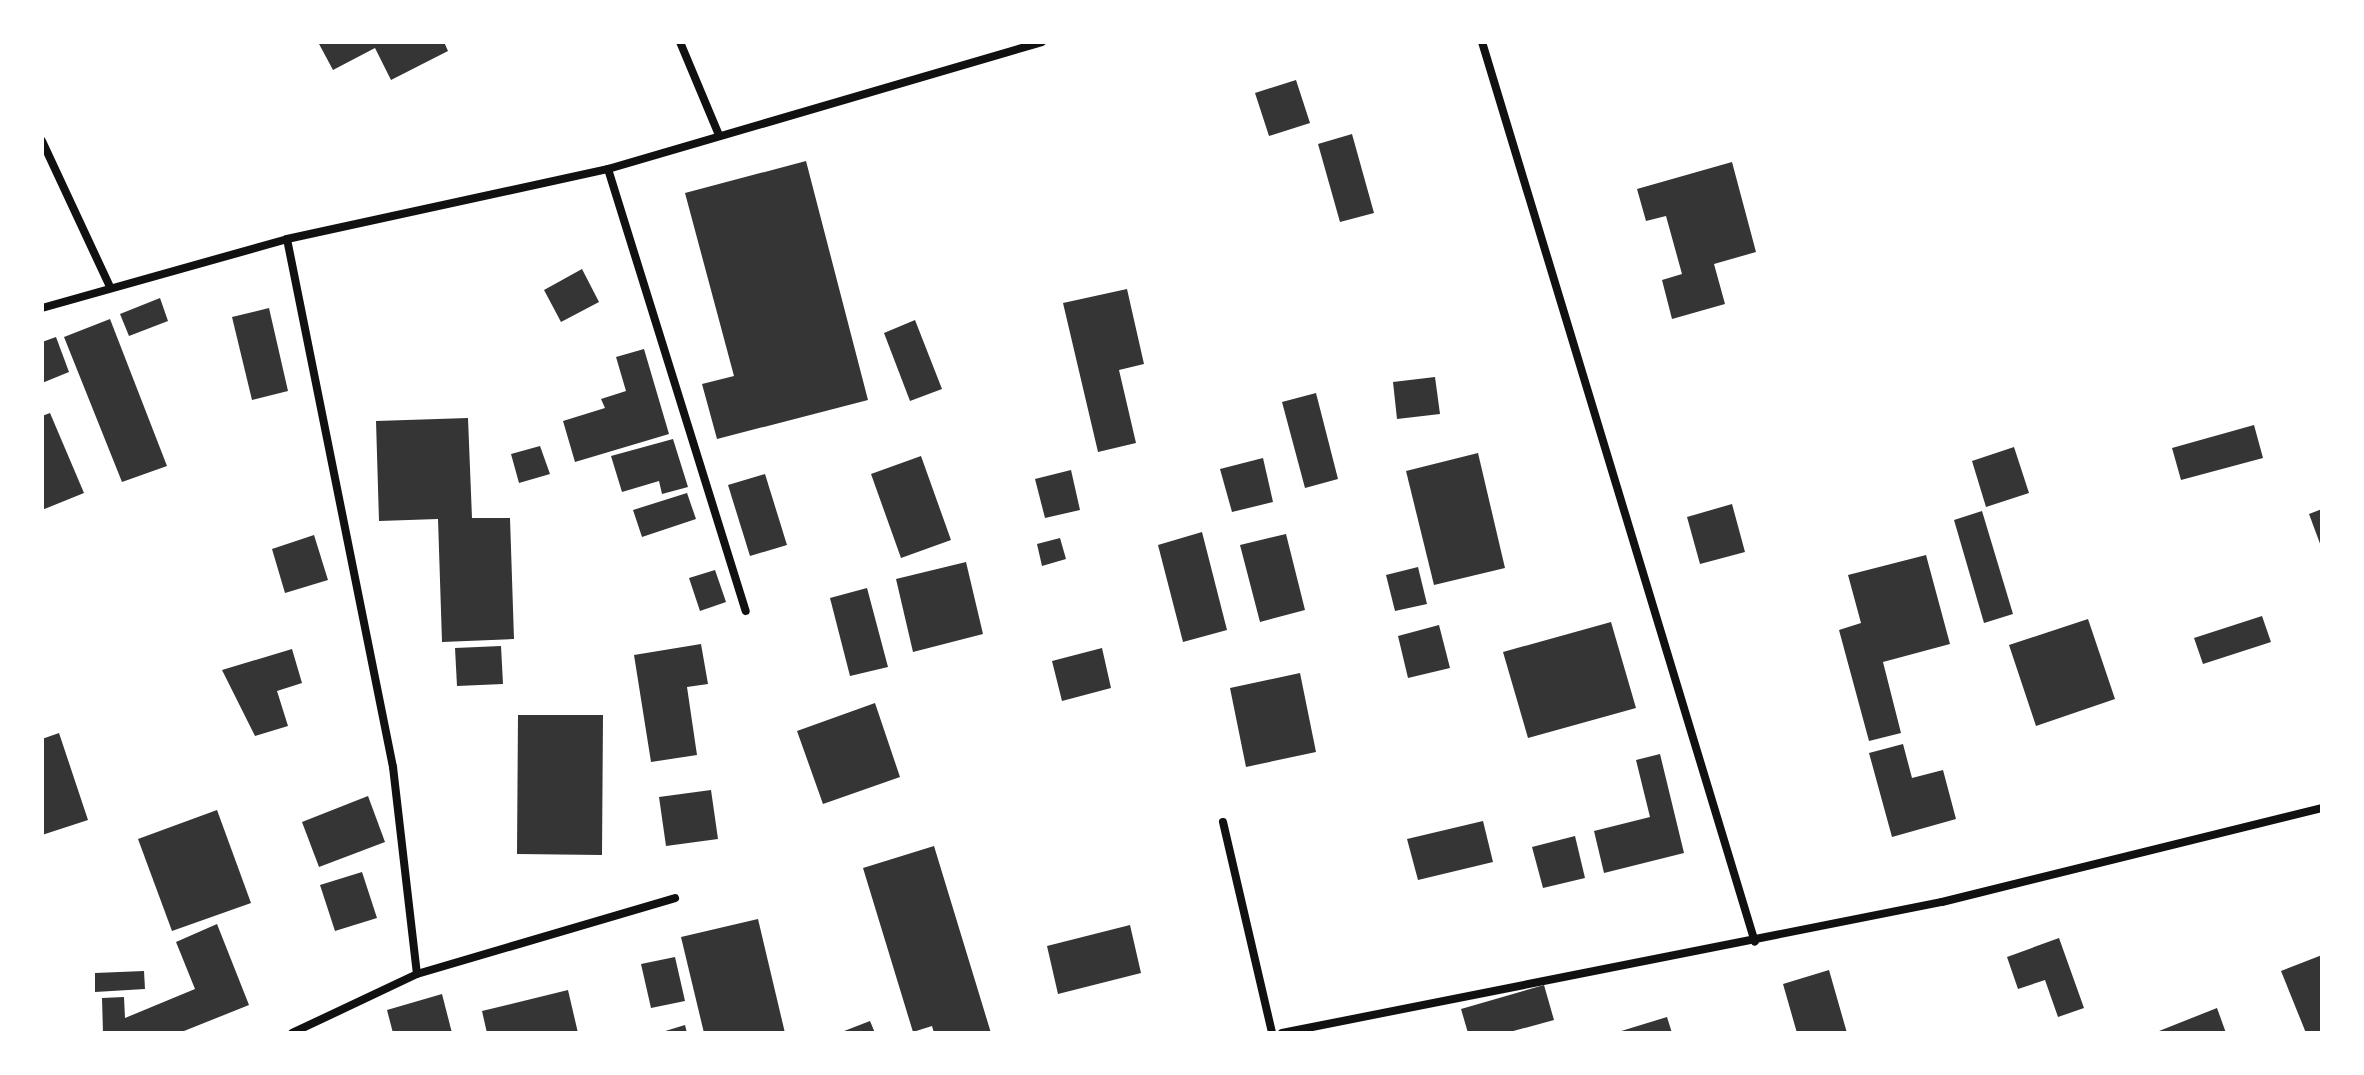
<!DOCTYPE html>
<html>
<head>
<meta charset="utf-8">
<style>
	body { margin:0 }
	#map { position:relative; width:2364px; height:1075px; overflow:hidden; background:#fff; font-family:"Open Sans",sans-serif }
	div>[style] { position:absolute }
	.building>* { inset:0; background:#353535 }
	.minor>* { height:8px; margin:-4px; padding:0 4px; transform-origin:4px; border-radius:4px; background:#111 }
	span { translate:-50% -50%; white-space:nowrap; text-align:center; line-height:1.15; -webkit-text-stroke:6px #fff; paint-order:stroke }
	.frame { position:absolute; inset:0; border:44px solid #fff; pointer-events:none }
</style>
</head>
<body>
<div id="map">
	<div class="building">
		<div style="clip-path:polygon(318px 42px,444px 42px,448px 51px,391px 80px,375px 48px,333px 70px)"></div>
		<div style="clip-path:polygon(1296px 80px,1310px 123px,1269px 136px,1255px 93px)"></div>
		<div style="clip-path:polygon(1352px 134px,1374px 213px,1340px 222px,1318px 144px)"></div>
		<div style="clip-path:polygon(806px 161px,868px 400px,717px 439px,702px 384px,734px 376px,685px 193px)"></div>
		<div style="clip-path:polygon(1732px 162px,1756px 252px,1714px 264px,1725px 304px,1672px 319px,1662px 280px,1682px 274px,1666px 216px,1646px 221px,1637px 189px)"></div>
		<div style="clip-path:polygon(582px 269px,599px 302px,561px 322px,544px 290px)"></div>
		<div style="clip-path:polygon(1127px 289px,1144px 364px,1119px 370px,1136px 443px,1098px 452px,1063px 303px)"></div>
		<div style="clip-path:polygon(160px 298px,168px 321px,129px 336px,120px 314px)"></div>
		<div style="clip-path:polygon(269px 308px,288px 391px,252px 400px,232px 317px)"></div>
		<div style="clip-path:polygon(110px 319px,167px 466px,122px 482px,64px 337px)"></div>
		<div style="clip-path:polygon(915px 320px,942px 389px,910px 401px,884px 333px)"></div>
		<div style="clip-path:polygon(56px 337px,69px 372px,42px 383px,42px 342px)"></div>
		<div style="clip-path:polygon(644px 349px,669px 434px,575px 462px,563px 421px,605px 408px,601px 399px,626px 391px,616px 357px)"></div>
		<div style="clip-path:polygon(1435px 377px,1440px 414px,1397px 419px,1393px 382px)"></div>
		<div style="clip-path:polygon(1316px 393px,1338px 479px,1305px 488px,1282px 402px)"></div>
		<div style="clip-path:polygon(50px 413px,84px 493px,42px 510px,42px 416px)"></div>
		<div style="clip-path:polygon(468px 418px,472px 518px,510px 518px,514px 639px,442px 642px,438px 519px,379px 521px,376px 421px)"></div>
		<div style="clip-path:polygon(2254px 425px,2263px 458px,2181px 480px,2172px 448px)"></div>
		<div style="clip-path:polygon(673px 439px,688px 487px,662px 494px,659px 481px,622px 492px,611px 456px)"></div>
		<div style="clip-path:polygon(540px 446px,550px 474px,519px 483px,511px 454px)"></div>
		<div style="clip-path:polygon(2014px 447px,2029px 493px,1986px 507px,1972px 461px)"></div>
		<div style="clip-path:polygon(1478px 453px,1505px 568px,1434px 585px,1406px 471px)"></div>
		<div style="clip-path:polygon(921px 456px,951px 540px,901px 558px,871px 474px)"></div>
		<div style="clip-path:polygon(1263px 458px,1273px 502px,1232px 512px,1220px 469px)"></div>
		<div style="clip-path:polygon(1071px 470px,1080px 510px,1045px 518px,1035px 479px)"></div>
		<div style="clip-path:polygon(765px 474px,787px 545px,750px 556px,728px 485px)"></div>
		<div style="clip-path:polygon(687px 493px,696px 519px,642px 537px,633px 510px)"></div>
		<div style="clip-path:polygon(1732px 504px,1745px 552px,1700px 564px,1687px 517px)"></div>
		<div style="clip-path:polygon(2322px 509px,2322px 549px,2309px 514px)"></div>
		<div style="clip-path:polygon(1982px 511px,2013px 614px,1984px 623px,1954px 520px)"></div>
		<div style="clip-path:polygon(1202px 532px,1227px 630px,1183px 642px,1158px 545px)"></div>
		<div style="clip-path:polygon(1286px 534px,1305px 610px,1260px 622px,1240px 545px)"></div>
		<div style="clip-path:polygon(314px 535px,328px 580px,285px 593px,272px 549px)"></div>
		<div style="clip-path:polygon(1060px 538px,1066px 559px,1042px 566px,1037px 544px)"></div>
		<div style="clip-path:polygon(1926px 555px,1950px 644px,1883px 662px,1901px 733px,1869px 741px,1839px 630px,1861px 623px,1848px 575px)"></div>
		<div style="clip-path:polygon(966px 562px,983px 634px,913px 652px,896px 579px)"></div>
		<div style="clip-path:polygon(1418px 567px,1427px 604px,1395px 611px,1386px 575px)"></div>
		<div style="clip-path:polygon(715px 570px,726px 602px,700px 611px,689px 578px)"></div>
		<div style="clip-path:polygon(867px 588px,888px 667px,850px 676px,830px 598px)"></div>
		<div style="clip-path:polygon(2262px 616px,2271px 642px,2203px 664px,2194px 638px)"></div>
		<div style="clip-path:polygon(2088px 619px,2115px 699px,2036px 726px,2009px 645px)"></div>
		<div style="clip-path:polygon(1611px 622px,1636px 708px,1528px 738px,1503px 652px)"></div>
		<div style="clip-path:polygon(1439px 625px,1450px 668px,1408px 678px,1398px 636px)"></div>
		<div style="clip-path:polygon(701px 644px,708px 684px,687px 687px,697px 755px,651px 762px,634px 655px)"></div>
		<div style="clip-path:polygon(501px 646px,503px 684px,457px 686px,455px 648px)"></div>
		<div style="clip-path:polygon(1102px 648px,1111px 688px,1062px 701px,1052px 661px)"></div>
		<div style="clip-path:polygon(292px 649px,302px 683px,277px 691px,288px 726px,255px 736px,222px 670px)"></div>
		<div style="clip-path:polygon(1300px 673px,1316px 752px,1246px 767px,1230px 688px)"></div>
		<div style="clip-path:polygon(875px 703px,900px 777px,823px 804px,797px 731px)"></div>
		<div style="clip-path:polygon(518px 715px,603px 715px,602px 855px,517px 854px)"></div>
		<div style="clip-path:polygon(59px 733px,88px 820px,42px 835px,42px 739px)"></div>
		<div style="clip-path:polygon(1903px 744px,1912px 778px,1943px 770px,1956px 819px,1892px 837px,1869px 753px)"></div>
		<div style="clip-path:polygon(1660px 754px,1684px 853px,1604px 873px,1594px 831px,1650px 817px,1636px 760px)"></div>
		<div style="clip-path:polygon(711px 790px,718px 839px,666px 846px,659px 797px)"></div>
		<div style="clip-path:polygon(368px 796px,385px 842px,319px 867px,302px 822px)"></div>
		<div style="clip-path:polygon(217px 810px,251px 903px,172px 931px,138px 839px)"></div>
		<div style="clip-path:polygon(1483px 821px,1493px 862px,1418px 880px,1407px 839px)"></div>
		<div style="clip-path:polygon(1575px 836px,1585px 878px,1543px 888px,1532px 847px)"></div>
		<div style="clip-path:polygon(934px 846px,991px 1033px,934px 1033px,932px 1026px,913px 1032px,863px 868px)"></div>
		<div style="clip-path:polygon(362px 872px,377px 918px,335px 931px,320px 885px)"></div>
		<div style="clip-path:polygon(758px 919px,785px 1033px,704px 1033px,681px 937px)"></div>
		<div style="clip-path:polygon(217px 924px,249px 1005px,179px 1033px,103px 1033px,102px 998px,124px 997px,125px 1018px,195px 989px,176px 942px)"></div>
		<div style="clip-path:polygon(1130px 925px,1141px 973px,1058px 994px,1047px 946px)"></div>
		<div style="clip-path:polygon(2059px 938px,2084px 1008px,2058px 1017px,2045px 980px,2018px 989px,2007px 957px)"></div>
		<div style="clip-path:polygon(2322px 955px,2322px 1033px,2306px 1033px,2281px 971px)"></div>
		<div style="clip-path:polygon(675px 957px,685px 1001px,651px 1008px,641px 964px)"></div>
		<div style="clip-path:polygon(1829px 970px,1847px 1033px,1797px 1033px,1783px 984px)"></div>
		<div style="clip-path:polygon(144px 971px,145px 989px,95px 992px,95px 973px)"></div>
		<div style="clip-path:polygon(1544px 985px,1554px 1020px,1506px 1033px,1468px 1033px,1461px 1009px)"></div>
		<div style="clip-path:polygon(568px 990px,578px 1033px,487px 1033px,482px 1011px)"></div>
		<div style="clip-path:polygon(442px 994px,452px 1033px,393px 1033px,387px 1010px)"></div>
		<div style="clip-path:polygon(2217px 1008px,2226px 1033px,2154px 1033px)"></div>
		<div style="clip-path:polygon(1667px 1017px,1672px 1033px,1618px 1033px,1618px 1032px)"></div>
		<div style="clip-path:polygon(870px 1021px,875px 1033px,839px 1033px)"></div>
		<div style="clip-path:polygon(685px 1025px,687px 1033px,662px 1033px,662px 1032px)"></div>
	</div>
	<div class="minor">
		<div style="left:680px;top:42px;width:99px;rotate:67.3deg"></div>
		<div style="left:1482px;top:42px;width:940px;rotate:73.13deg"></div>
		<div style="left:42px;top:141px;width:161px;rotate:65deg"></div>
		<div style="left:608px;top:169px;width:463px;rotate:72.7deg"></div>
		<div style="left:287px;top:239px;width:539px;rotate:78.65deg"></div>
		<div style="left:393px;top:767px;width:208px;rotate:83.4deg"></div>
		<div style="left:417px;top:974px;width:138px;rotate:154.7deg"></div>
		<div style="left:42px;top:308px;width:255px;rotate:-15.7deg"></div>
		<div style="left:287px;top:239px;width:329px;rotate:-12.3deg"></div>
		<div style="left:608px;top:169px;width:452px;rotate:-16.3deg"></div>
		<div style="left:1223px;top:822px;width:217px;rotate:76.9deg"></div>
		<div style="left:417px;top:974px;width:269px;rotate:-16.4deg"></div>
		<div style="left:1282px;top:1033px;width:673px;rotate:-11.23deg"></div>
		<div style="left:1942px;top:902px;width:391px;rotate:-13.9deg"></div>
	</div>
	<div class="frame"></div>
</div>
</body>
</html>
